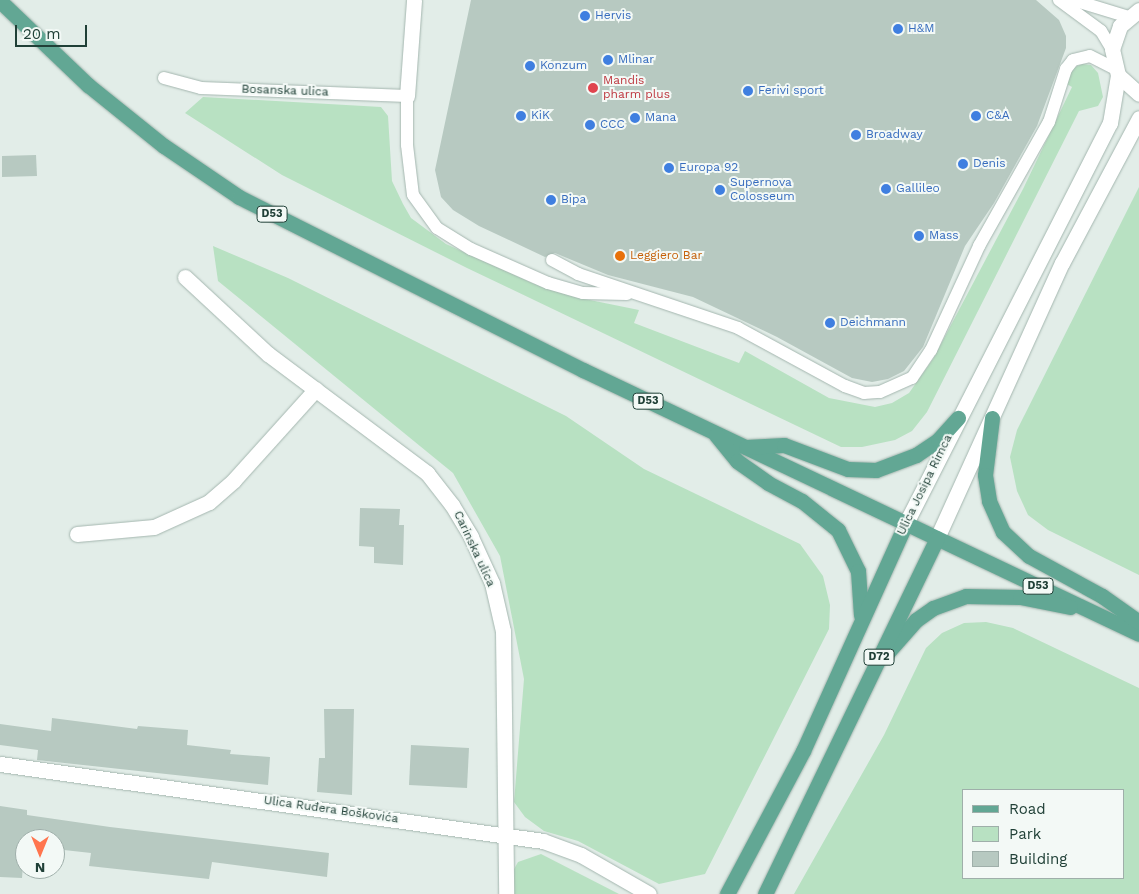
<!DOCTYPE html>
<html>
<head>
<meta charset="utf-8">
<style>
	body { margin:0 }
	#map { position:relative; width:1139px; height:894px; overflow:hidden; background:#e2ede8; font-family:"Work Sans",sans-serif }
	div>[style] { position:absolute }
	.green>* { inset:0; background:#b8e1c2 }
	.building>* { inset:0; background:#b7c9c1 }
	.roads { filter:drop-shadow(0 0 1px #a4b6af) drop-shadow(0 0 1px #a4b6af) }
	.lane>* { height:12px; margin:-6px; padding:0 6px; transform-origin:6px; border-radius:6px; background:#fff }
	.street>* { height:15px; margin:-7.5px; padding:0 7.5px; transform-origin:7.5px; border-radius:7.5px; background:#fff }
	.primary>* { height:15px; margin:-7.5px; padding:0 7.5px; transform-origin:7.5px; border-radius:7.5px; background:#62a794 }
	.dots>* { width:14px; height:14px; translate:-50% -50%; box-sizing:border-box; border:2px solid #f3f9f6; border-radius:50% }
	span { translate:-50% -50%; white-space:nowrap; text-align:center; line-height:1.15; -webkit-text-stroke:4px #f3f9f6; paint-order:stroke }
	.shield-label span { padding:1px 4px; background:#f3f9f6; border:1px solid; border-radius:4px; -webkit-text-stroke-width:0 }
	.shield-label { font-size:11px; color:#204037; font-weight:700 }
	.shop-label { font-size:12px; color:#366cbe }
	.left { translate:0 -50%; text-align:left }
	.health-label { font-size:12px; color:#be3a42 }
	.street-label { font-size:12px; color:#204037 }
	.food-label { font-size:12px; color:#c56008 }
	.legend { position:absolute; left:962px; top:789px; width:162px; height:90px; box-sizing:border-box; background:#f3f9f6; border:1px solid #9fafaa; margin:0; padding:6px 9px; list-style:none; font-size:15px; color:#204037 }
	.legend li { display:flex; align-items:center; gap:10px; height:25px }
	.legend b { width:25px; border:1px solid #9fafaa }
	.north { position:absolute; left:15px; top:829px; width:50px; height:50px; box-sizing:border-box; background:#f3f9f6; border:1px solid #9fafaa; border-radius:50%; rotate:180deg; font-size:14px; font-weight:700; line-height:20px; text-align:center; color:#204037 }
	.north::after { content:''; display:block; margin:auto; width:18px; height:22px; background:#ff754e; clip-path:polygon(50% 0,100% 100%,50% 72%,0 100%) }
	.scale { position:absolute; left:15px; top:25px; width:72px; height:22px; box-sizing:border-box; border:2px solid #204037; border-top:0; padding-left:6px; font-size:15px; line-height:18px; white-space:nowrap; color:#204037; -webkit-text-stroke:4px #f3f9f6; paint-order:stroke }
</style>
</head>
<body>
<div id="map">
	<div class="green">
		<div style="clip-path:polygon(1082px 64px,1091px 65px,1098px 73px,1103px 97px,1098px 106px,1079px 111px,927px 412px,912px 431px,895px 440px,862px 447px,841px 447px,467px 268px,282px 175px,185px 113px,203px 97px,381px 107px,388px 116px,392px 181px,403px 204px,411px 218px,446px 244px,532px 283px,575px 297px,639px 310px,634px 323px,739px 363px,745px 351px,829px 398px,875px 407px,892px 403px,909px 393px,933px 359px,1023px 189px,1072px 87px,1065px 83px,1071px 69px)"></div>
		<div style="clip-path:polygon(1139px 187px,1139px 575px,1048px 530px,1028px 515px,1017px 491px,1010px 457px,1017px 430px)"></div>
		<div style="clip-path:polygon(213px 246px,288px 278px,566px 416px,644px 469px,800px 544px,823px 576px,830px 605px,829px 629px,705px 874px,659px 884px,578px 841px,544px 831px,525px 817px,514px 802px,524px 679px,500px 556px,453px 473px,218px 281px)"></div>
		<div style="clip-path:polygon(evenodd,986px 622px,1013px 628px,1139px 688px,1139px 894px,794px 894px,884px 735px,926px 648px,942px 633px,964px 623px,986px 622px,963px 790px,1123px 790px,1123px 878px,963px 878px,963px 790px)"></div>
		<div style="clip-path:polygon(541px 854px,619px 894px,513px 894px,513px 871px,518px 862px)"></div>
	</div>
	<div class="building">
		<div style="clip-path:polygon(471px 0,1036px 0,1059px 20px,1066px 36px,1066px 48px,1037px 126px,994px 203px,965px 246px,923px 347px,904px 371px,888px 379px,872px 382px,852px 378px,777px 337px,693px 297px,608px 275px,555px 253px,545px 257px,479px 226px,453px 210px,441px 197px,435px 170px)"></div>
		<div style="clip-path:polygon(36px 155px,37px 176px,2px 177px,2px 156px)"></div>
		<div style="clip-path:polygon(360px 508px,400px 509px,399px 525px,404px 525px,403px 565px,374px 563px,374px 547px,359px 546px)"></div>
		<div style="clip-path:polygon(324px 709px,354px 709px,352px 795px,317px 792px,319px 758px,325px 758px)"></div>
		<div style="clip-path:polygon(52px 718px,137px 729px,138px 726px,188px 730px,187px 745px,231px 750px,230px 754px,270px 757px,268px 785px,37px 760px,38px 750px,0 745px,0 724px,51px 731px)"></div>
		<div style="clip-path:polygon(411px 745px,469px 748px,467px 788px,409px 785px)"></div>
		<div style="clip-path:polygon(0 806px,27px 810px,27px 815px,110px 827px,329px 853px,327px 877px,212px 862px,209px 879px,89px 866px,91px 853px,55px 849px,55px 839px,25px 839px,22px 878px,0 877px)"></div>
	</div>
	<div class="roads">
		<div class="lane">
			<div style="left:1059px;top:0;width:52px;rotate:36.4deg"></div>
			<div style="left:1101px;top:31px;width:21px;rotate:59deg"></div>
			<div style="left:1073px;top:0;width:59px;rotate:16.9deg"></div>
			<div style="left:164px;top:78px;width:38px;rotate:15deg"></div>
			<div style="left:201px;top:88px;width:206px;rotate:2.2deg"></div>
			<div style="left:407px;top:96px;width:49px;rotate:90deg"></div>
			<div style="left:407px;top:145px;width:50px;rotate:83.2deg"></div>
			<div style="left:413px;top:195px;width:41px;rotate:54deg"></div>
			<div style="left:437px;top:228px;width:40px;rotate:32deg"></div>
			<div style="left:471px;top:249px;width:84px;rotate:23.8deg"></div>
			<div style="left:548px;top:283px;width:36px;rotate:16deg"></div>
			<div style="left:583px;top:293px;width:44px;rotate:1.3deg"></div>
			<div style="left:552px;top:260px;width:30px;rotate:28deg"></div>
			<div style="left:578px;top:274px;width:169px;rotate:18.6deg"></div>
			<div style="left:738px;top:328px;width:122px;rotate:28.5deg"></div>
			<div style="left:845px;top:386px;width:20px;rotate:20deg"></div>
			<div style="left:864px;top:393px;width:16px;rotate:-4deg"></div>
			<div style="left:880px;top:392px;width:35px;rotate:-24deg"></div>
			<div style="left:912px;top:378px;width:34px;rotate:-56deg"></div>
			<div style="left:931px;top:350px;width:115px;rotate:-65.2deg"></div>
			<div style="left:979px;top:246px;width:142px;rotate:-60.6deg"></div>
			<div style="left:1049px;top:122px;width:56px;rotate:-72.2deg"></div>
			<div style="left:1066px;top:69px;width:11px;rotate:-52deg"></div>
			<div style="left:1073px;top:60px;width:17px;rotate:-13deg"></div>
			<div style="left:1090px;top:56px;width:28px;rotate:27deg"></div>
		</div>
		<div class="street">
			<div style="left:1139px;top:10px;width:25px;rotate:140deg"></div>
			<div style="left:1120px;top:26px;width:24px;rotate:109deg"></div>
			<div style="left:1112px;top:49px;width:27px;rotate:77deg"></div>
			<div style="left:1118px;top:75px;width:28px;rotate:42deg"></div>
			<div style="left:407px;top:96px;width:96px;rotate:-85.8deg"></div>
			<div style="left:185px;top:277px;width:113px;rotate:42.9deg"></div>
			<div style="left:268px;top:354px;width:199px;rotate:36.8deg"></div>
			<div style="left:427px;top:473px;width:41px;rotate:52deg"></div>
			<div style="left:452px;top:505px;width:37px;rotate:59deg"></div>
			<div style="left:471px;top:537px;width:51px;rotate:65.5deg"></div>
			<div style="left:492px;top:583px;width:49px;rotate:77.1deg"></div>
			<div style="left:503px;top:631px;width:263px;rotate:89.3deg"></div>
			<div style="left:906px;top:523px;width:449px;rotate:-63deg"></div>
			<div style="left:1110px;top:123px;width:49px;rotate:-80.5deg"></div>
			<div style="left:77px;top:534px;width:77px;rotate:-5.2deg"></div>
			<div style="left:154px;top:527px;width:60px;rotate:-24.4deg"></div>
			<div style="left:209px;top:502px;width:33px;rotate:-41deg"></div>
			<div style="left:234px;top:480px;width:122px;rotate:-48deg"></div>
			<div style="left:937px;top:538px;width:302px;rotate:-65.6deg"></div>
			<div style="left:1062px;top:263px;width:164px;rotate:-62deg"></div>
			<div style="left:0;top:764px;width:548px;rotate:8.07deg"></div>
			<div style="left:543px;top:841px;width:40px;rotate:20.2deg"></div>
			<div style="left:581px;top:855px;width:78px;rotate:29.8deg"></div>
		</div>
		<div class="primary">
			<div style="left:0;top:1px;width:122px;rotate:43.7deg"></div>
			<div style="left:88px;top:85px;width:97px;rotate:38.8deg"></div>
			<div style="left:164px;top:146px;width:91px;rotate:34.2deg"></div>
			<div style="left:239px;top:197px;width:385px;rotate:26.7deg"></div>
			<div style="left:583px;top:370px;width:615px;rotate:25.4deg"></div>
			<div style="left:992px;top:418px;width:57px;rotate:97deg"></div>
			<div style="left:985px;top:475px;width:26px;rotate:81deg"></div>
			<div style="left:989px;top:501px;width:34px;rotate:66deg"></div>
			<div style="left:1003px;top:532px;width:35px;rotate:43deg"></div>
			<div style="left:1029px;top:556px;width:83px;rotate:28.7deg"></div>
			<div style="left:1102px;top:596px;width:45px;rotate:35.1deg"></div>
			<div style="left:716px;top:435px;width:33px;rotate:51deg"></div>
			<div style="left:737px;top:461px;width:38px;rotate:35deg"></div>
			<div style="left:768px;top:483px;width:38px;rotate:28deg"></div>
			<div style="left:802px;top:501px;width:46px;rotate:38.9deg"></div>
			<div style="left:838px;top:530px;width:46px;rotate:64deg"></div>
			<div style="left:858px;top:571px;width:44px;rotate:86.1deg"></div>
			<div style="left:746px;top:447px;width:38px;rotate:-3deg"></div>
			<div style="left:784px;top:445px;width:68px;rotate:20.6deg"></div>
			<div style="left:848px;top:469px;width:28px;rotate:2deg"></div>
			<div style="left:876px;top:470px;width:43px;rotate:-20.6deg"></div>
			<div style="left:916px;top:455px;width:27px;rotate:-34deg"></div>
			<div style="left:938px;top:440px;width:30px;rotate:-48deg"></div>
			<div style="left:887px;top:653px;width:44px;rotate:-48.7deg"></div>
			<div style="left:916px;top:620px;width:21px;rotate:-35deg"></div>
			<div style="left:933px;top:608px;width:35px;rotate:-20deg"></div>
			<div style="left:966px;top:596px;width:54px;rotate:1.1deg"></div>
			<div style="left:1020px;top:597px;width:51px;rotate:11.3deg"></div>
			<div style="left:727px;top:894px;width:162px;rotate:-62deg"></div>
			<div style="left:803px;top:751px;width:250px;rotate:-65.7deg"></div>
			<div style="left:765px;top:894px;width:395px;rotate:-64.2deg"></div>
		</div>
	</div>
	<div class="dots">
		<div style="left:585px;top:16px;background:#3f7fe0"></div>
		<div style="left:898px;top:29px;background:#3f7fe0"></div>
		<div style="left:608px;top:60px;background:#3f7fe0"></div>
		<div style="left:530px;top:66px;background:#3f7fe0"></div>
		<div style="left:593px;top:88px;background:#e0444e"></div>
		<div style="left:748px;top:91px;background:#3f7fe0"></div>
		<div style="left:521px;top:116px;background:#3f7fe0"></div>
		<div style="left:976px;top:116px;background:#3f7fe0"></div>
		<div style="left:635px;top:118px;background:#3f7fe0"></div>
		<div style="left:590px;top:125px;background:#3f7fe0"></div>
		<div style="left:856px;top:135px;background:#3f7fe0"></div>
		<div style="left:963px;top:164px;background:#3f7fe0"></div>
		<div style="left:669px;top:168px;background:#3f7fe0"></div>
		<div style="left:886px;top:189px;background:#3f7fe0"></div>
		<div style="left:720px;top:190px;background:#3f7fe0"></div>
		<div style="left:551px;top:200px;background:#3f7fe0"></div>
		<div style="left:919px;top:236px;background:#3f7fe0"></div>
		<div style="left:620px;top:256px;background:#e8710a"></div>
		<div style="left:830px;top:323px;background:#3f7fe0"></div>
	</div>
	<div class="shield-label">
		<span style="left:272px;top:214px">D53</span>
		<span style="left:648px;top:401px">D53</span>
		<span style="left:1038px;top:586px">D53</span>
		<span style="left:879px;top:657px">D72</span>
	</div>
	<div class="shop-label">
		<span class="left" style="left:595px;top:16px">Hervis</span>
		<span class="left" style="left:908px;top:29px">H&amp;M</span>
		<span class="left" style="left:618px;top:60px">Mlinar</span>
		<span class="left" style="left:540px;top:66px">Konzum</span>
		<span class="left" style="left:758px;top:91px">Ferivi sport</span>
		<span class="left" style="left:531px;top:116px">KiK</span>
		<span class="left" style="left:986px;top:116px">C&amp;A</span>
		<span class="left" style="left:645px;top:118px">Mana</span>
		<span class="left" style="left:600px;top:125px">CCC</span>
		<span class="left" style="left:866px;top:135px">Broadway</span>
		<span class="left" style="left:973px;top:164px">Denis</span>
		<span class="left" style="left:679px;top:168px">Europa 92</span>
		<span class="left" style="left:730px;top:190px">Supernova<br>Colosseum</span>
		<span class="left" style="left:896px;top:189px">Gallileo</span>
		<span class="left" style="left:561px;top:200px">Bipa</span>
		<span class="left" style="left:929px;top:236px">Mass</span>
		<span class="left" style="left:840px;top:323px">Deichmann</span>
	</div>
	<div class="health-label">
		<span class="left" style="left:603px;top:88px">Mandis<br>pharm plus</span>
	</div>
	<div class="street-label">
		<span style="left:285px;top:91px;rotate:2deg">Bosanska ulica</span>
		<span style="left:925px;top:485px;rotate:-64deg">Ulica Josipa Rimca</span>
		<span style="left:474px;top:549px;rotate:65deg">Carinska ulica</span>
		<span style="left:331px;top:810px;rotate:8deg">Ulica Ruđera Boškovića</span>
	</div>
	<div class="food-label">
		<span class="left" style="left:630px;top:256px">Leggiero Bar</span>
	</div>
	<ul class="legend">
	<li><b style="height:6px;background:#62a794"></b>Road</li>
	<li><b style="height:14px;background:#b8e1c2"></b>Park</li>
	<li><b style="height:14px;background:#b7c9c1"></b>Building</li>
	</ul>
	<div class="north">N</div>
	<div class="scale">20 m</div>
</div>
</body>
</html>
